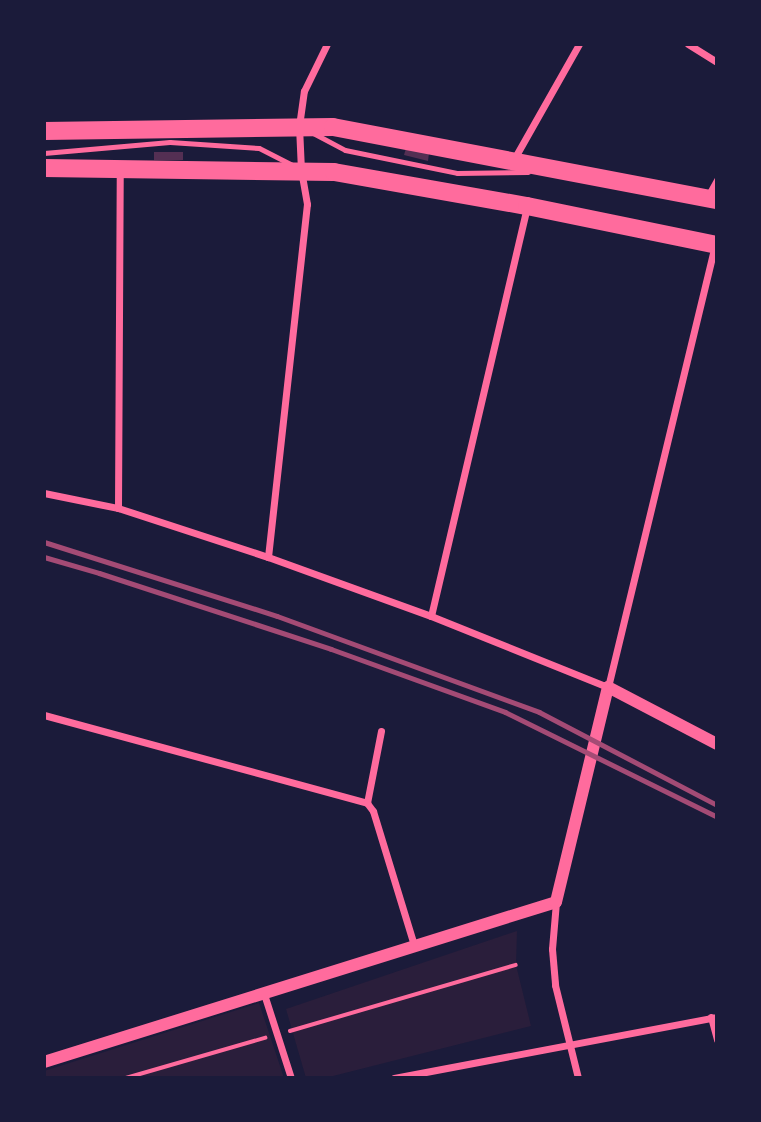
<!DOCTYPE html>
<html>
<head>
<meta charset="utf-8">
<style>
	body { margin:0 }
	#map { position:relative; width:761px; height:1122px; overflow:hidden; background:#1b1b3a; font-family:"PT Sans",sans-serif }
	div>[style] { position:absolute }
	.green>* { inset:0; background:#2a1e3b }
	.building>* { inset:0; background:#542f53 }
	.path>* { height:3.5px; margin:-1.75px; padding:0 1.75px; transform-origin:1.75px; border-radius:1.75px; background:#ff6b9d }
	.service>* { height:5px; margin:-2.5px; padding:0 2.5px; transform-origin:2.5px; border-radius:2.5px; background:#ff6b9d }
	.minor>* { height:7px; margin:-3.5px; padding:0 3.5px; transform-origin:3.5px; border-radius:3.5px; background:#ff6b9d }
	.tertiary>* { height:12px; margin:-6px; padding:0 6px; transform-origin:6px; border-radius:6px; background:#ff6b9d }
	.primary>* { height:18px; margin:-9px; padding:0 9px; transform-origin:9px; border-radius:9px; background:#ff6b9d }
	.rail>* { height:5px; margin:-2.5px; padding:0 2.5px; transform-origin:2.5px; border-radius:2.5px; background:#a44b75 }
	span { translate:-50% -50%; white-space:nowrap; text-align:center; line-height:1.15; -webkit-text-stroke:5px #1b1b3a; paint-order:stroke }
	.frame { position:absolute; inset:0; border:46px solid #1b1b3a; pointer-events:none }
</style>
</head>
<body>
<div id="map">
	<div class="green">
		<div style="clip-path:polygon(517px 931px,516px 965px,531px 1026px,325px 1078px,306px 1078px,286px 1009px)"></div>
		<div style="clip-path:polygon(259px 1003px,284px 1078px,44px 1078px,44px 1071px)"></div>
	</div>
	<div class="building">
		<div style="clip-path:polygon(406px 148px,429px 153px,428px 161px,404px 155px)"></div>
		<div style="clip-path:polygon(154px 152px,183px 152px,183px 160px,154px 160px)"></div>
	</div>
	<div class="path">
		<div style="left:290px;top:1031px;width:235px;rotate:-16.3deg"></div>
		<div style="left:126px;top:1078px;width:145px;rotate:-16.1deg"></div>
	</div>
	<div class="service">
		<div style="left:313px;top:133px;width:36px;rotate:28deg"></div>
		<div style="left:345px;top:150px;width:114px;rotate:11.6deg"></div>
		<div style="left:457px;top:173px;width:71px;rotate:-0.8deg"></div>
		<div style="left:44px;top:153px;width:126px;rotate:-5deg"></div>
		<div style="left:170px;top:142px;width:89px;rotate:3.9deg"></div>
		<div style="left:259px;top:148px;width:39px;rotate:27deg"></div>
	</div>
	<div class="minor">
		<div style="left:688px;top:44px;width:34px;rotate:32deg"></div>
		<div style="left:514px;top:159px;width:132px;rotate:-60.5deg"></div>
		<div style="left:707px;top:198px;width:21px;rotate:-61deg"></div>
		<div style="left:44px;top:493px;width:76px;rotate:11.5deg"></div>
		<div style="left:118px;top:508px;width:158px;rotate:18.1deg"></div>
		<div style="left:268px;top:557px;width:173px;rotate:19.9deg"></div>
		<div style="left:431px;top:616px;width:191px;rotate:21.9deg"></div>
		<div style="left:608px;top:687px;width:454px;rotate:-76.4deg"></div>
		<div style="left:118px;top:508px;width:339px;rotate:-89.7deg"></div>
		<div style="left:268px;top:557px;width:355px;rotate:-83.7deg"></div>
		<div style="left:307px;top:204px;width:35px;rotate:-100deg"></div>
		<div style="left:301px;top:170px;width:44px;rotate:-92.6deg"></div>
		<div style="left:299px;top:126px;width:35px;rotate:-82deg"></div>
		<div style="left:304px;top:91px;width:52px;rotate:-63.9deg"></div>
		<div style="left:431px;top:616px;width:421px;rotate:-76.8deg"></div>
		<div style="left:44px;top:715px;width:335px;rotate:15.2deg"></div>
		<div style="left:381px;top:731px;width:73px;rotate:101deg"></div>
		<div style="left:367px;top:803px;width:10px;rotate:53deg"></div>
		<div style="left:373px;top:811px;width:140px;rotate:73deg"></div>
		<div style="left:556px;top:902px;width:47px;rotate:94.9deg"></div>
		<div style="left:552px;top:949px;width:36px;rotate:85deg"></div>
		<div style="left:555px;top:985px;width:96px;rotate:76.1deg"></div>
		<div style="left:264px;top:994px;width:88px;rotate:72.2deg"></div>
		<div style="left:711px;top:1017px;width:24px;rotate:75deg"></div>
		<div style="left:394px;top:1078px;width:329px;rotate:-10.7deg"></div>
	</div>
	<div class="tertiary">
		<div style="left:44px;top:1062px;width:536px;rotate:-17.35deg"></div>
		<div style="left:556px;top:902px;width:221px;rotate:-76.4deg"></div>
		<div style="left:608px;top:687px;width:123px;rotate:27.6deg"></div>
	</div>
	<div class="primary">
		<div style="left:44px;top:131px;width:289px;rotate:-0.8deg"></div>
		<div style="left:333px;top:127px;width:391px;rotate:10.8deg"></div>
		<div style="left:44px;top:168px;width:290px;rotate:0.8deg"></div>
		<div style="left:334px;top:172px;width:196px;rotate:10deg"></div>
		<div style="left:527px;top:206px;width:194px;rotate:11.6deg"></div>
	</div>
	<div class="rail">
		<div style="left:44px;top:542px;width:244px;rotate:17.6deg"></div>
		<div style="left:277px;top:616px;width:279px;rotate:20.1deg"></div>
		<div style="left:539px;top:712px;width:201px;rotate:27.6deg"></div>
		<div style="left:44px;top:557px;width:57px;rotate:16.2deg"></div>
		<div style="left:99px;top:573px;width:244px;rotate:18.1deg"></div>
		<div style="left:331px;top:649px;width:185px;rotate:19.9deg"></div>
		<div style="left:505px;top:712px;width:237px;rotate:26.3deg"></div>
	</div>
	<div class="frame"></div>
</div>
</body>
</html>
